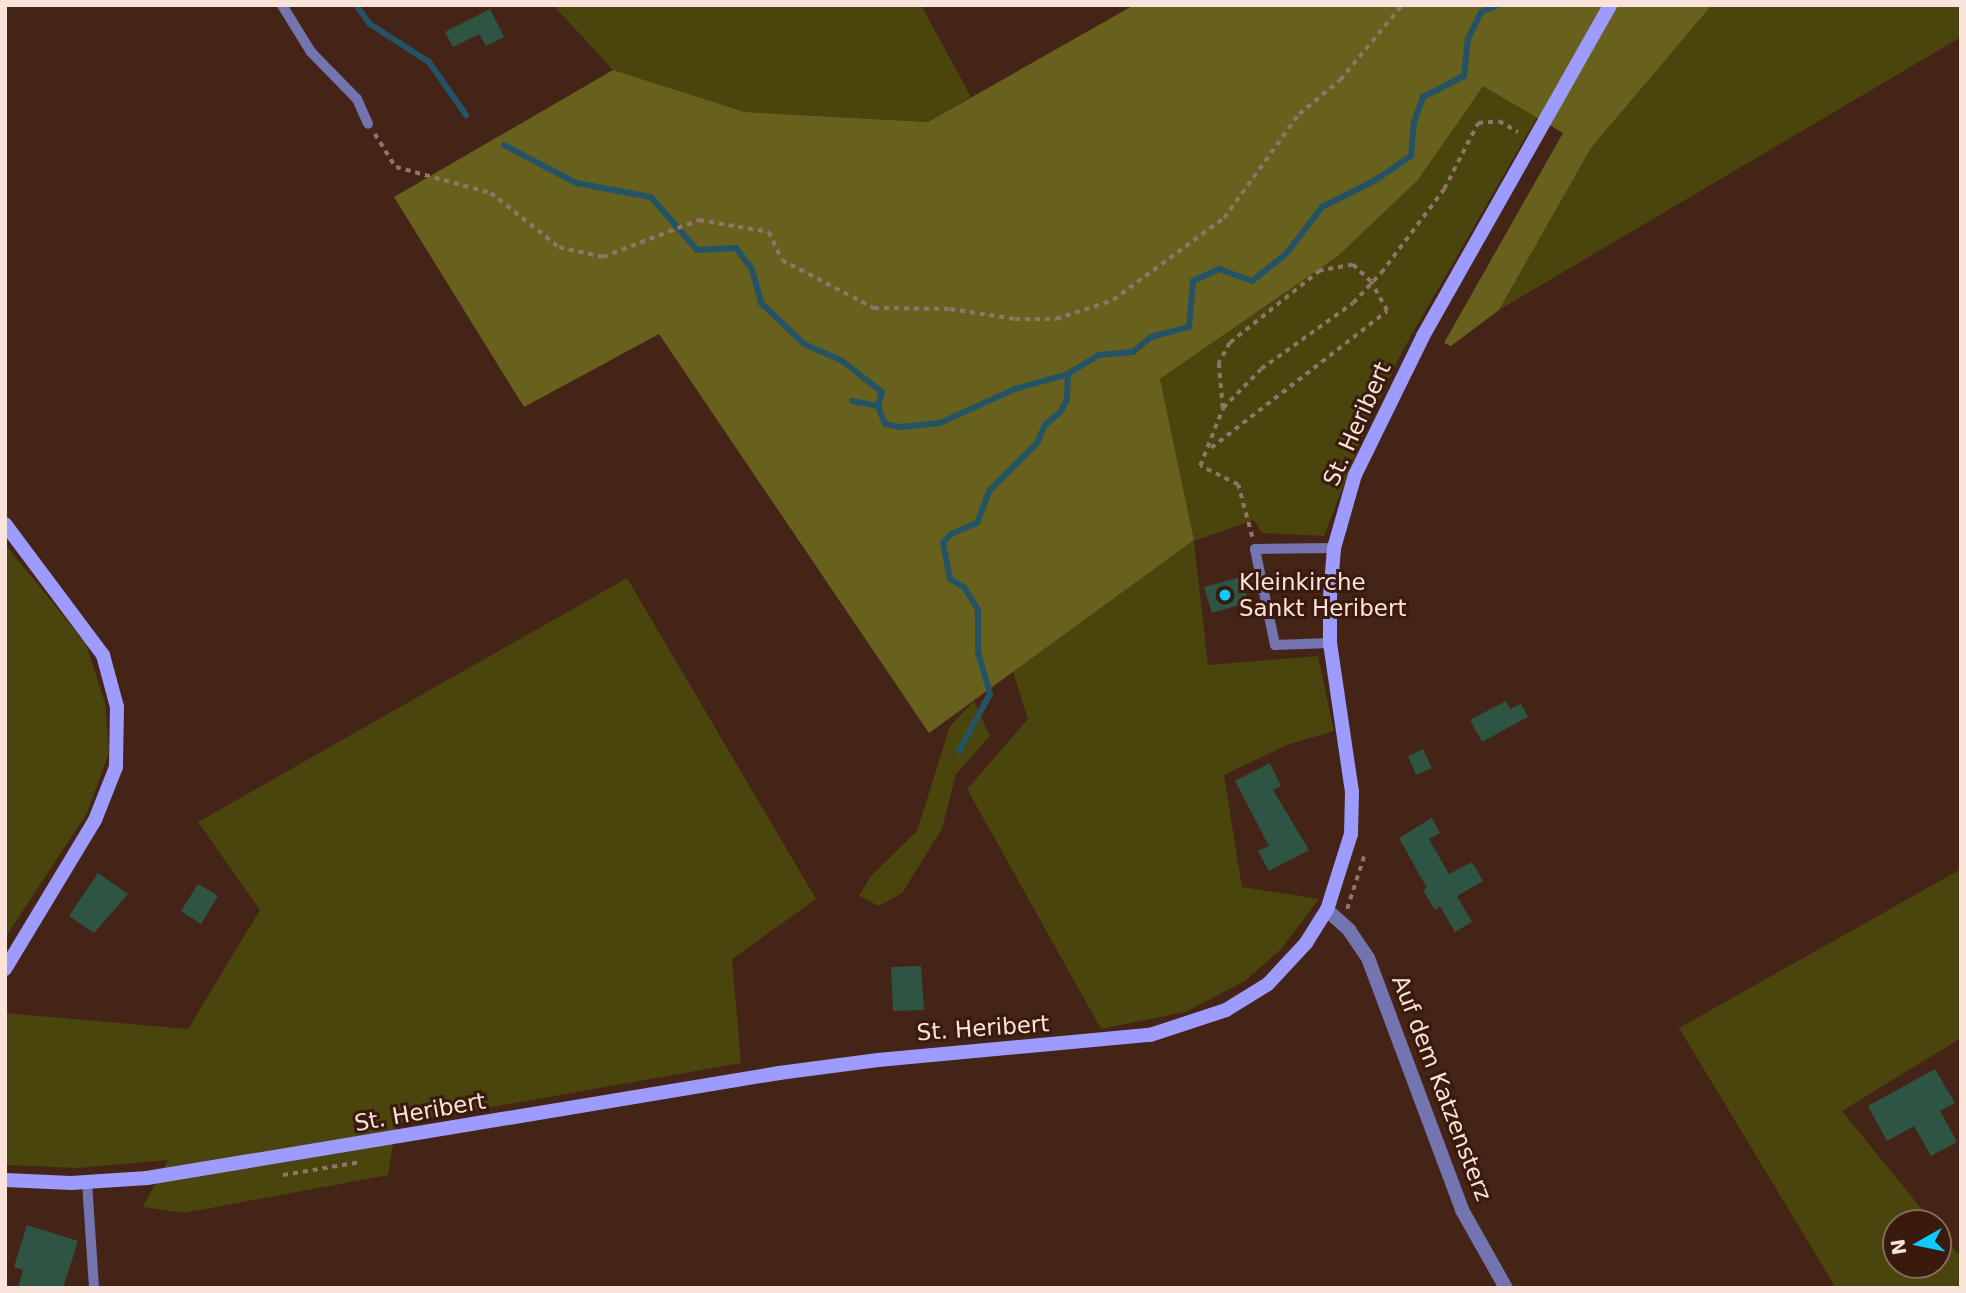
<!DOCTYPE html>
<html>
<head>
<meta charset="utf-8">
<style>
	body { margin:0 }
	#map { position:relative; width:1966px; height:1293px; overflow:hidden; background:#442417; font-family:"DejaVu Sans",sans-serif }
	div>[style] { position:absolute }
	.green>* { inset:0; background:#4a440d }
	.forest>* { inset:0; background:#68611d }
	.stream>* { height:6px; margin:-3px; padding:0 3px; transform-origin:3px; border-radius:3px; background:#235364 }
	.building>* { inset:0; background:#2e5543 }
	.path>* { height:3.5px; margin-top:-1.75px; transform-origin:0; background:repeating-linear-gradient(90deg,#91756a 0 5px,transparent 0 10px) }
	.lane>* { height:10px; margin:-5px; padding:0 5px; transform-origin:5px; border-radius:5px; background:#7474b1 }
	.street>* { height:14px; margin:-7px; padding:0 7px; transform-origin:7px; border-radius:7px; background:#7474b1 }
	.secondary>* { height:14px; margin:-7px; padding:0 7px; transform-origin:7px; border-radius:7px; background:#9d9bfd }
	.dots>* { width:19px; height:19px; translate:-50% -50%; box-sizing:border-box; border:4px solid #391a0d; border-radius:50% }
	span { translate:-50% -50%; white-space:nowrap; text-align:center; line-height:1.15; -webkit-text-stroke:6px #391a0d; paint-order:stroke }
	.street-label { font-size:23px; color:#f9e3db }
	.poi-label { font-size:23px; color:#f9e3db }
	.left { translate:0 -50%; text-align:left }
	.frame { position:absolute; inset:0; border:7px solid #f9e3db; pointer-events:none }
	.north { position:absolute; left:1882px; top:1209px; width:70px; height:70px; box-sizing:border-box; background:#391a0d; border:2px solid #866a5f; border-radius:50%; rotate:261deg; font-size:19px; font-weight:700; line-height:28px; text-align:center; color:#f9e3db }
	.north::after { content:''; display:block; margin:auto; width:24px; height:32px; background:#0dcafa; clip-path:polygon(50% 0,100% 100%,50% 72%,0 100%) }
</style>
</head>
<body>
<div id="map">
	<div class="green">
		<div style="clip-path:polygon(553px 5px,921px 5px,971px 97px,928px 122px,745px 112px,613px 70px)"></div>
		<div style="clip-path:polygon(1712px 5px,1961px 5px,1961px 37px,1499px 310px,1591px 148px)"></div>
		<div style="clip-path:polygon(1483px 85px,1537px 117px,1403px 350px,1370px 418px,1324px 536px,1262px 533px,1254px 520px,1194px 541px,1208px 665px,1318px 656px,1334px 731px,1287px 745px,1224px 775px,1242px 887px,1319px 899px,1281px 949px,1245px 981px,1185px 1012px,1101px 1029px,967px 789px,1028px 719px,1013px 672px,1194px 540px,1160px 379px,1338px 256px,1418px 180px)"></div>
		<div style="clip-path:polygon(5px 544px,86px 644px,105px 703px,109px 752px,87px 813px,5px 938px)"></div>
		<div style="clip-path:polygon(627px 578px,816px 899px,732px 959px,741px 1063px,396px 1124px,388px 1175px,184px 1213px,143px 1207px,168px 1160px,77px 1168px,5px 1165px,5px 1013px,188px 1029px,260px 910px,198px 822px)"></div>
		<div style="clip-path:polygon(974px 701px,990px 736px,956px 774px,942px 829px,902px 893px,879px 906px,859px 896px,871px 876px,917px 831px,950px 726px)"></div>
		<div style="clip-path:polygon(1961px 869px,1961px 1038px,1842px 1111px,1933px 1223px,1896px 1223px,1896px 1265px,1938px 1265px,1938px 1229px,1961px 1257px,1961px 1288px,1836px 1288px,1679px 1028px)"></div>
	</div>
	<div class="forest">
		<div style="clip-path:polygon(1134px 5px,1712px 5px,1591px 148px,1499px 310px,1451px 346px,1444px 343px,1563px 133px,1483px 86px,1418px 180px,1338px 256px,1160px 379px,1194px 540px,929px 733px,659px 334px,524px 407px,394px 197px,613px 70px,745px 112px,928px 122px)"></div>
	</div>
	<div class="stream">
		<div style="left:356px;top:5px;width:24px;rotate:54deg"></div>
		<div style="left:370px;top:24px;width:70px;rotate:32.8deg"></div>
		<div style="left:429px;top:62px;width:65px;rotate:55.1deg"></div>
		<div style="left:504px;top:145px;width:81px;rotate:27.8deg"></div>
		<div style="left:576px;top:183px;width:76px;rotate:10.6deg"></div>
		<div style="left:651px;top:197px;width:70px;rotate:49deg"></div>
		<div style="left:697px;top:250px;width:39px;rotate:-3deg"></div>
		<div style="left:736px;top:248px;width:26px;rotate:53deg"></div>
		<div style="left:752px;top:269px;width:35px;rotate:75deg"></div>
		<div style="left:761px;top:303px;width:59px;rotate:43.6deg"></div>
		<div style="left:804px;top:344px;width:40px;rotate:23.4deg"></div>
		<div style="left:841px;top:360px;width:52px;rotate:38deg"></div>
		<div style="left:882px;top:392px;width:15px;rotate:106deg"></div>
		<div style="left:878px;top:406px;width:19px;rotate:69deg"></div>
		<div style="left:885px;top:424px;width:15px;rotate:11deg"></div>
		<div style="left:900px;top:427px;width:40px;rotate:-5.7deg"></div>
		<div style="left:940px;top:423px;width:82px;rotate:-24.4deg"></div>
		<div style="left:1015px;top:389px;width:55px;rotate:-15.8deg"></div>
		<div style="left:1068px;top:374px;width:36px;rotate:-32deg"></div>
		<div style="left:1098px;top:355px;width:35px;rotate:-5deg"></div>
		<div style="left:1133px;top:352px;width:23px;rotate:-40deg"></div>
		<div style="left:1151px;top:337px;width:39px;rotate:-15deg"></div>
		<div style="left:1189px;top:327px;width:46px;rotate:-85deg"></div>
		<div style="left:1193px;top:281px;width:29px;rotate:-25deg"></div>
		<div style="left:1219px;top:269px;width:35px;rotate:20deg"></div>
		<div style="left:1252px;top:281px;width:43px;rotate:-38.5deg"></div>
		<div style="left:1286px;top:254px;width:59px;rotate:-52.5deg"></div>
		<div style="left:1322px;top:207px;width:58px;rotate:-26.6deg"></div>
		<div style="left:1374px;top:181px;width:45px;rotate:-34deg"></div>
		<div style="left:1411px;top:156px;width:34px;rotate:-85deg"></div>
		<div style="left:1414px;top:122px;width:27px;rotate:-70deg"></div>
		<div style="left:1423px;top:97px;width:46px;rotate:-27.1deg"></div>
		<div style="left:1464px;top:76px;width:37px;rotate:-84deg"></div>
		<div style="left:1468px;top:39px;width:30px;rotate:-64deg"></div>
		<div style="left:1481px;top:12px;width:18px;rotate:-22deg"></div>
		<div style="left:852px;top:401px;width:26px;rotate:11deg"></div>
		<div style="left:959px;top:751px;width:65px;rotate:-61.5deg"></div>
		<div style="left:990px;top:694px;width:44px;rotate:-105.9deg"></div>
		<div style="left:978px;top:652px;width:42px;rotate:-90deg"></div>
		<div style="left:978px;top:610px;width:26px;rotate:-121deg"></div>
		<div style="left:965px;top:588px;width:17px;rotate:-149deg"></div>
		<div style="left:950px;top:579px;width:37px;rotate:-101deg"></div>
		<div style="left:943px;top:543px;width:12px;rotate:-48deg"></div>
		<div style="left:951px;top:534px;width:28px;rotate:-23deg"></div>
		<div style="left:977px;top:523px;width:34px;rotate:-69deg"></div>
		<div style="left:989px;top:491px;width:68px;rotate:-45deg"></div>
		<div style="left:1037px;top:443px;width:20px;rotate:-66deg"></div>
		<div style="left:1045px;top:425px;width:20px;rotate:-41deg"></div>
		<div style="left:1060px;top:412px;width:14px;rotate:-60deg"></div>
		<div style="left:1067px;top:400px;width:26px;rotate:-88deg"></div>
	</div>
	<div class="building">
		<div style="clip-path:polygon(490px 9px,504px 37px,486px 46px,479px 34px,453px 47px,445px 32px)"></div>
		<div style="clip-path:polygon(1241px 577px,1249px 602px,1212px 613px,1204px 587px)"></div>
		<div style="clip-path:polygon(1506px 701px,1510px 709px,1521px 704px,1528px 717px,1482px 742px,1470px 720px)"></div>
		<div style="clip-path:polygon(1423px 749px,1432px 768px,1416px 775px,1408px 756px)"></div>
		<div style="clip-path:polygon(1270px 763px,1281px 786px,1273px 790px,1309px 850px,1269px 871px,1258px 851px,1269px 846px,1235px 781px)"></div>
		<div style="clip-path:polygon(1432px 818px,1440px 833px,1429px 839px,1449px 874px,1472px 862px,1483px 881px,1457px 896px,1472px 922px,1455px 932px,1440px 906px,1435px 910px,1423px 890px,1427px 888px,1399px 838px)"></div>
		<div style="clip-path:polygon(98px 873px,128px 894px,94px 933px,69px 916px)"></div>
		<div style="clip-path:polygon(198px 884px,218px 896px,201px 924px,181px 911px)"></div>
		<div style="clip-path:polygon(921px 966px,924px 1010px,893px 1011px,891px 967px)"></div>
		<div style="clip-path:polygon(1935px 1069px,1955px 1103px,1940px 1111px,1957px 1142px,1931px 1156px,1914px 1126px,1887px 1141px,1868px 1106px)"></div>
		<div style="clip-path:polygon(27px 1225px,78px 1241px,63px 1288px,18px 1288px,23px 1270px,14px 1267px)"></div>
	</div>
	<div class="path">
		<div style="left:375px;top:134px;width:39px;rotate:58deg"></div>
		<div style="left:396px;top:167px;width:98px;rotate:15.3deg"></div>
		<div style="left:491px;top:193px;width:87px;rotate:38.5deg"></div>
		<div style="left:559px;top:247px;width:45px;rotate:12.8deg"></div>
		<div style="left:603px;top:257px;width:103px;rotate:-21.1deg"></div>
		<div style="left:699px;top:220px;width:71px;rotate:9.7deg"></div>
		<div style="left:769px;top:232px;width:31px;rotate:65deg"></div>
		<div style="left:782px;top:260px;width:104px;rotate:27.6deg"></div>
		<div style="left:874px;top:308px;width:76px;rotate:0.8deg"></div>
		<div style="left:950px;top:309px;width:66px;rotate:8.7deg"></div>
		<div style="left:1015px;top:319px;width:41px"></div>
		<div style="left:1056px;top:319px;width:60px;rotate:-18.4deg"></div>
		<div style="left:1113px;top:300px;width:138px;rotate:-36.5deg"></div>
		<div style="left:1224px;top:218px;width:128px;rotate:-54.2deg"></div>
		<div style="left:1299px;top:114px;width:53px;rotate:-39.7deg"></div>
		<div style="left:1340px;top:80px;width:97px;rotate:-50.4deg"></div>
		<div style="left:1211px;top:448px;width:223px;rotate:-37.9deg"></div>
		<div style="left:1387px;top:311px;width:33px;rotate:-119deg"></div>
		<div style="left:1371px;top:282px;width:25px;rotate:-137deg"></div>
		<div style="left:1353px;top:265px;width:34px;rotate:170deg"></div>
		<div style="left:1320px;top:271px;width:115px;rotate:141.3deg"></div>
		<div style="left:1230px;top:343px;width:23px;rotate:119deg"></div>
		<div style="left:1219px;top:363px;width:45px;rotate:84.9deg"></div>
		<div style="left:1252px;top:537px;width:54px;rotate:-105.1deg"></div>
		<div style="left:1238px;top:485px;width:42px;rotate:-153.4deg"></div>
		<div style="left:1200px;top:466px;width:62px;rotate:-68.4deg"></div>
		<div style="left:1223px;top:408px;width:54px;rotate:-45.7deg"></div>
		<div style="left:1261px;top:369px;width:113px;rotate:-35.7deg"></div>
		<div style="left:1353px;top:303px;width:41px;rotate:-47deg"></div>
		<div style="left:1381px;top:273px;width:105px;rotate:-53.1deg"></div>
		<div style="left:1444px;top:189px;width:74px;rotate:-62.7deg"></div>
		<div style="left:1478px;top:123px;width:21px;rotate:-5deg"></div>
		<div style="left:1499px;top:121px;width:22px;rotate:30deg"></div>
		<div style="left:1347px;top:909px;width:56px;rotate:-72.2deg"></div>
		<div style="left:283px;top:1175px;width:79px;rotate:-9.5deg"></div>
	</div>
	<div class="lane">
		<div style="left:282px;top:5px;width:55px;rotate:58.3deg"></div>
		<div style="left:311px;top:52px;width:66px;rotate:45.6deg"></div>
		<div style="left:357px;top:99px;width:27px;rotate:66deg"></div>
		<div style="left:1330px;top:643px;width:55px;rotate:177.9deg"></div>
		<div style="left:1275px;top:645px;width:98px;rotate:-101.8deg"></div>
		<div style="left:1255px;top:549px;width:79px;rotate:-0.7deg"></div>
		<div style="left:87px;top:1182px;width:106px;rotate:86.2deg"></div>
	</div>
	<div class="street">
		<div style="left:1327px;top:910px;width:30px;rotate:42deg"></div>
		<div style="left:1349px;top:930px;width:34px;rotate:56deg"></div>
		<div style="left:1368px;top:958px;width:269px;rotate:69.5deg"></div>
		<div style="left:1462px;top:1210px;width:90px;rotate:60.6deg"></div>
	</div>
	<div class="secondary">
		<div style="left:5px;top:524px;width:164px;rotate:53.2deg"></div>
		<div style="left:103px;top:655px;width:54px;rotate:74.9deg"></div>
		<div style="left:117px;top:707px;width:60px;rotate:91deg"></div>
		<div style="left:116px;top:767px;width:57px;rotate:111.6deg"></div>
		<div style="left:95px;top:820px;width:174px;rotate:121.1deg"></div>
		<div style="left:5px;top:1180px;width:66px;rotate:2.6deg"></div>
		<div style="left:71px;top:1183px;width:76px;rotate:-3.8deg"></div>
		<div style="left:147px;top:1178px;width:641px;rotate:-9.43deg"></div>
		<div style="left:779px;top:1073px;width:100px;rotate:-7.5deg"></div>
		<div style="left:878px;top:1060px;width:273px;rotate:-5.3deg"></div>
		<div style="left:1150px;top:1035px;width:80px;rotate:-18.2deg"></div>
		<div style="left:1226px;top:1010px;width:49px;rotate:-31.8deg"></div>
		<div style="left:1268px;top:984px;width:56px;rotate:-47.2deg"></div>
		<div style="left:1306px;top:943px;width:39px;rotate:-58deg"></div>
		<div style="left:1327px;top:910px;width:80px;rotate:-72.5deg"></div>
		<div style="left:1351px;top:834px;width:42px;rotate:-88.6deg"></div>
		<div style="left:1352px;top:792px;width:151px;rotate:-98.4deg"></div>
		<div style="left:1330px;top:643px;width:46px;rotate:-90deg"></div>
		<div style="left:1330px;top:597px;width:49px;rotate:-85.3deg"></div>
		<div style="left:1334px;top:548px;width:76px;rotate:-74deg"></div>
		<div style="left:1355px;top:475px;width:155px;rotate:-63.9deg"></div>
		<div style="left:1423px;top:336px;width:380px;rotate:-60.5deg"></div>
	</div>
	<div class="dots">
		<div style="left:1225px;top:595px;background:#0dcafa"></div>
	</div>
	<div class="street-label">
		<span style="left:1357px;top:424px;rotate:-66deg">St. Heribert</span>
		<span style="left:983px;top:1028px;rotate:-4deg">St. Heribert</span>
		<span style="left:1442px;top:1088px;rotate:69deg">Auf dem Katzensterz</span>
		<span style="left:420px;top:1112px;rotate:-10deg">St. Heribert</span>
	</div>
	<div class="poi-label">
		<span class="left" style="left:1239px;top:595px">Kleinkirche<br>Sankt Heribert</span>
	</div>
	<div class="frame"></div>
	<div class="north">N</div>
</div>
</body>
</html>
